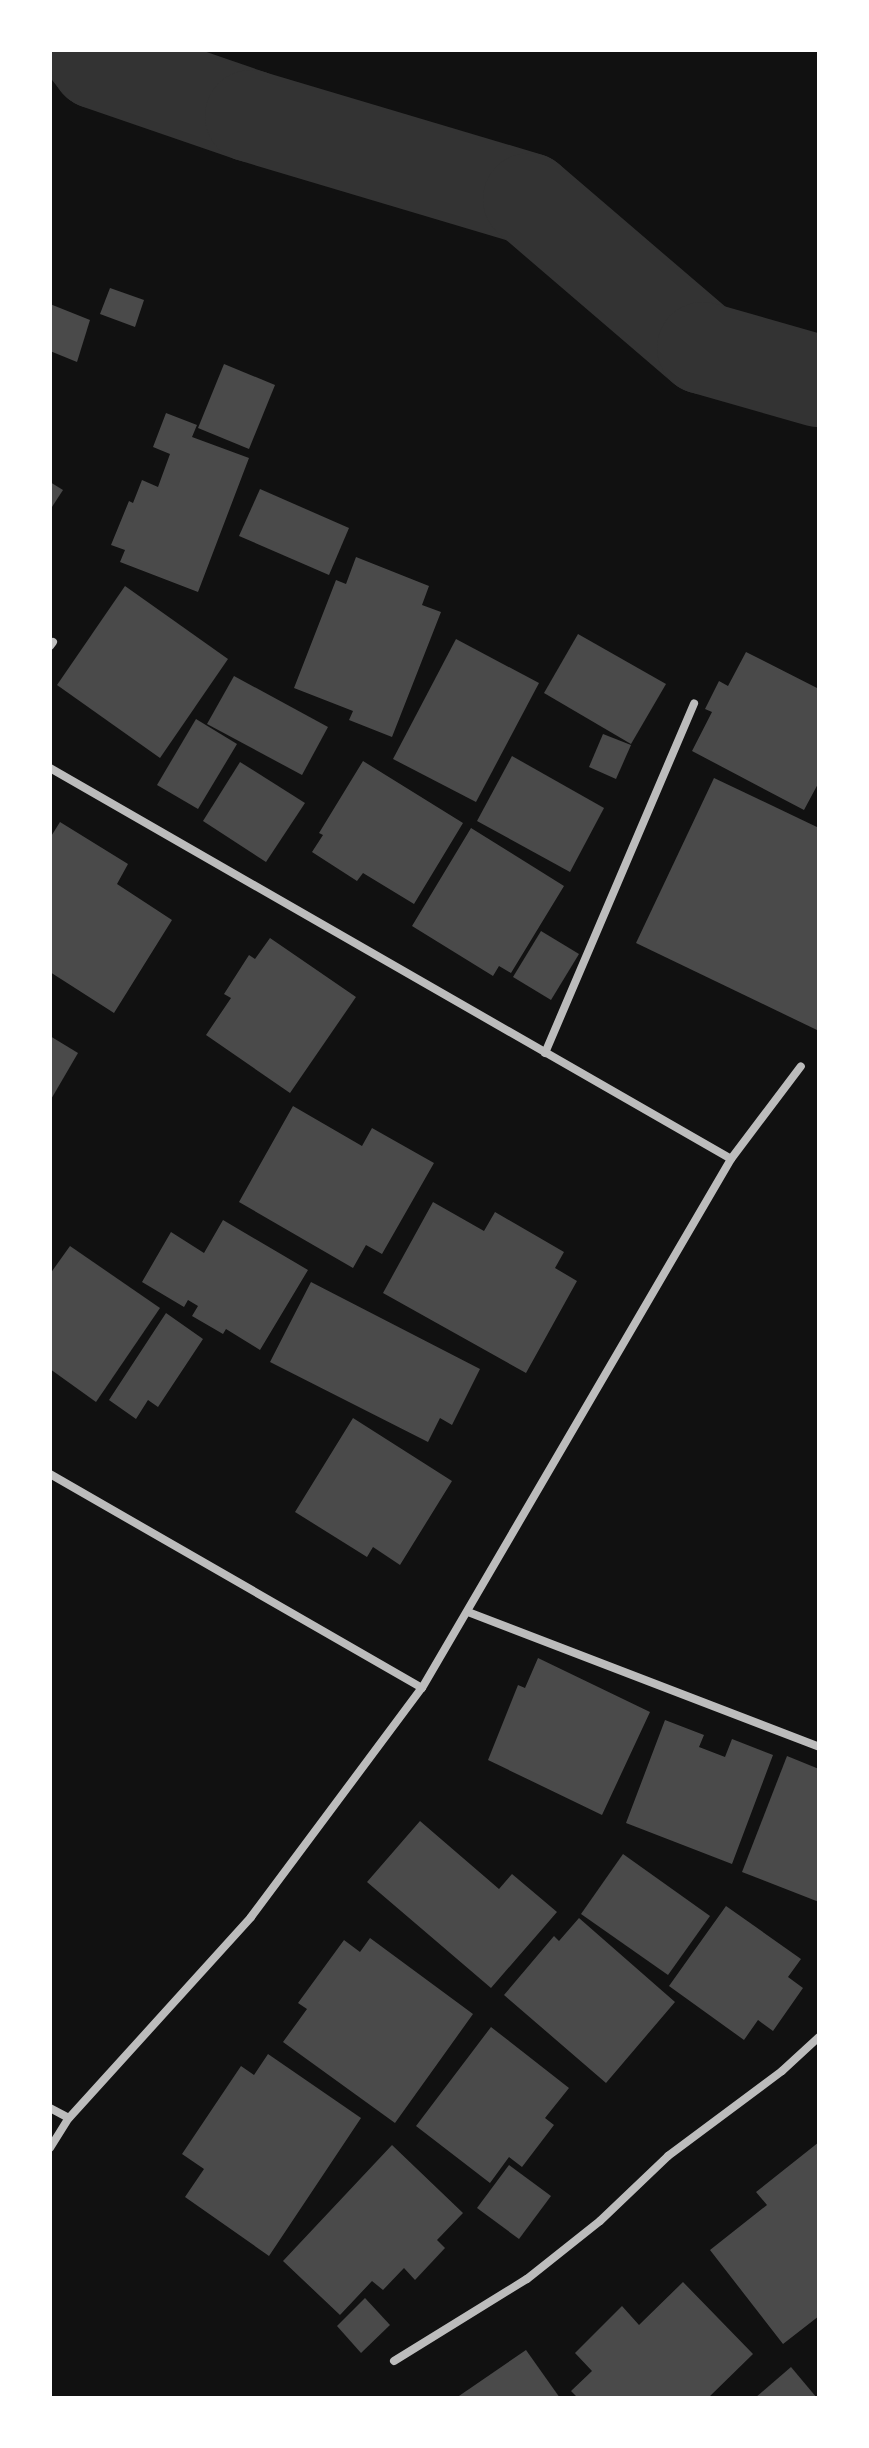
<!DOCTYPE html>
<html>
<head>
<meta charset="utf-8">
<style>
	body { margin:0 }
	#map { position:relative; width:869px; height:2448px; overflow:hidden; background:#111; font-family:Spectral,serif }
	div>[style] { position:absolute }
	.river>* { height:92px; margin:-46px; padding:0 46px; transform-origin:46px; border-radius:46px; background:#333 }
	.building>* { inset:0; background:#4a4a4a }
	.minor>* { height:8px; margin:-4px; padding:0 4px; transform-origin:4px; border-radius:4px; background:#bcbcbc }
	span { translate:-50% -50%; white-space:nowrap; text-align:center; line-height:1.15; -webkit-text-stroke:8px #fff; paint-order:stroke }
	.frame { position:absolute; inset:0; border:52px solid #fff; pointer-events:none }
</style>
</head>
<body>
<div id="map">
	<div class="river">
		<div style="left:87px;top:50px;width:16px;rotate:52deg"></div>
		<div style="left:97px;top:63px;width:163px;rotate:19deg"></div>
		<div style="left:251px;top:116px;width:290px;rotate:16.6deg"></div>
		<div style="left:529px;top:199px;width:229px;rotate:40.6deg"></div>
		<div style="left:703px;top:348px;width:121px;rotate:15.9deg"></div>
	</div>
	<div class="building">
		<div style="clip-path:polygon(110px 288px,144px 300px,135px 327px,100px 314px)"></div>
		<div style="clip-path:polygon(50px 304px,90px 320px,77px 362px,50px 351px)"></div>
		<div style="clip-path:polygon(224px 364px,275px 385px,249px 449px,198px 428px)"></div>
		<div style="clip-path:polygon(166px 413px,197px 425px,192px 437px,249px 458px,198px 592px,120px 562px,125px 550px,111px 545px,129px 501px,133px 503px,142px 480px,158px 487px,170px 454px,153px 447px)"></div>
		<div style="clip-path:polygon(50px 482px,63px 490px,50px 510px)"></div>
		<div style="clip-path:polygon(260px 489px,349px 528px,329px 575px,239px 536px)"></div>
		<div style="clip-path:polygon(356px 557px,429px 586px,422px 605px,441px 612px,392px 737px,349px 720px,353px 711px,294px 688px,336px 580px,346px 584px)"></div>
		<div style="clip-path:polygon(125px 586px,228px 659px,160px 758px,57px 685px)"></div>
		<div style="clip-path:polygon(578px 634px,666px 684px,631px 744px,544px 693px)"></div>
		<div style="clip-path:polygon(456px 639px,539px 683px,476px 802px,393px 759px)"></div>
		<div style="clip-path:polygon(746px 652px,819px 689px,819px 782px,804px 810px,692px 751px,712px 712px,705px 709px,719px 681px,728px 686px)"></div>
		<div style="clip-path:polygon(234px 676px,328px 727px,302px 775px,207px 724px)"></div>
		<div style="clip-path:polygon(196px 719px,237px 744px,198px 809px,157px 785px)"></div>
		<div style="clip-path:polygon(603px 734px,631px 745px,616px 779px,589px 767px)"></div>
		<div style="clip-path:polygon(512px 756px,604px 808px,570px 872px,477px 821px)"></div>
		<div style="clip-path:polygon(363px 761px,463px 823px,414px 904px,363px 873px,357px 881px,312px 852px,323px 835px,319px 833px)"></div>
		<div style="clip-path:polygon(240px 762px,305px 803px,266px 862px,203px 821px)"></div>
		<div style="clip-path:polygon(714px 778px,819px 828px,817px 1030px,636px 943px)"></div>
		<div style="clip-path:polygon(60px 822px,128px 864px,117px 884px,172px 920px,114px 1013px,50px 972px,50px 838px)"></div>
		<div style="clip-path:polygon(471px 828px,564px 886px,511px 973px,499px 966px,493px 976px,412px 926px)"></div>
		<div style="clip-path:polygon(541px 931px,579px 954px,551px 1000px,513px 977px)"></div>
		<div style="clip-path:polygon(270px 938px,356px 997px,290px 1093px,206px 1035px,231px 998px,224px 994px,249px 955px,255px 959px)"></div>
		<div style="clip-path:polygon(50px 1036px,78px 1053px,50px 1101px)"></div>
		<div style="clip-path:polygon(293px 1106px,362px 1146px,372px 1128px,434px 1163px,382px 1254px,366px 1245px,353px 1268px,239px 1202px)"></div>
		<div style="clip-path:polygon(433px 1202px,484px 1231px,495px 1212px,564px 1252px,555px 1268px,577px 1281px,526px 1373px,383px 1293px)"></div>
		<div style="clip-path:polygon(223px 1220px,308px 1270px,260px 1350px,226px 1329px,223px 1334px,192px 1316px,198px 1306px,188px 1300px,184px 1307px,142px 1282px,171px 1232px,204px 1253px)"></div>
		<div style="clip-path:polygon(70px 1246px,160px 1308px,96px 1402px,50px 1369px,50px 1274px)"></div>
		<div style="clip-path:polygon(311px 1282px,480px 1369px,452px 1425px,440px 1418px,428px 1442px,270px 1362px)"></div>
		<div style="clip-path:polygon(166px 1313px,203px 1339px,158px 1407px,148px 1400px,136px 1419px,109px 1400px)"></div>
		<div style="clip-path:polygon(353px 1418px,452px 1481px,400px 1565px,373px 1547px,367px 1557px,295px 1512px)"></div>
		<div style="clip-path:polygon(538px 1658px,650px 1712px,602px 1815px,488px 1760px,518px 1685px,525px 1688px)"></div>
		<div style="clip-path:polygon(665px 1720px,704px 1735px,699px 1747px,725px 1757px,732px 1739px,773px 1755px,732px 1864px,626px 1823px)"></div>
		<div style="clip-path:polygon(787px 1756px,819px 1769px,819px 1902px,742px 1872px)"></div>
		<div style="clip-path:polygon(420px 1821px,499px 1889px,512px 1874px,557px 1912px,491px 1988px,367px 1882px)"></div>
		<div style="clip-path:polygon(623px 1854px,710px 1916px,668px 1975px,581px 1914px)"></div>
		<div style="clip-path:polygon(726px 1906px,801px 1959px,788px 1977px,803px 1988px,773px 2031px,758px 2020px,744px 2040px,669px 1986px)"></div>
		<div style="clip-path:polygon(579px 1918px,675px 2002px,606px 2083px,504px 1995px,554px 1936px,559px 1941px)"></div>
		<div style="clip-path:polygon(370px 1938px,473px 2014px,395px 2123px,283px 2042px,307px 2009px,298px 2003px,344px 1940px,360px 1952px)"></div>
		<div style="clip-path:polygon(491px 2027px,569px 2088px,545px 2118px,554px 2125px,522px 2167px,509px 2157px,490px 2183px,416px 2126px)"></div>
		<div style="clip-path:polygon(268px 2054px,361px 2118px,269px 2256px,185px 2197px,204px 2169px,182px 2154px,241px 2066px,254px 2075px)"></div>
		<div style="clip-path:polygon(819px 2142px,819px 2316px,783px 2344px,710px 2250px,767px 2205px,756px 2192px)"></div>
		<div style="clip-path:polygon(392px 2145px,463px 2213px,437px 2240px,445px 2248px,415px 2280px,404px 2268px,383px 2290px,372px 2281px,340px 2315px,283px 2261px)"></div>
		<div style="clip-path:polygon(509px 2165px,551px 2196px,519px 2239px,477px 2208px)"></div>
		<div style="clip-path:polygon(683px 2282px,753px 2354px,708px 2398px,578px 2398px,571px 2391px,592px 2371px,575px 2353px,622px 2306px,639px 2325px)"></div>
		<div style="clip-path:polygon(365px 2298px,390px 2325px,361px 2353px,337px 2326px)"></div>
		<div style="clip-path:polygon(526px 2350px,560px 2398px,456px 2398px)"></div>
		<div style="clip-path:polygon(791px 2367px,817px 2398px,755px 2398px)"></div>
	</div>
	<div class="minor">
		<div style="left:50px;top:646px;width:5px;rotate:-53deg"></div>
		<div style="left:50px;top:768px;width:785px;rotate:29.86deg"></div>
		<div style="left:545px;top:1053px;width:380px;rotate:-66.9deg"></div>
		<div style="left:50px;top:1474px;width:429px;rotate:29.9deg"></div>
		<div style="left:468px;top:1612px;width:376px;rotate:21deg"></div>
		<div style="left:50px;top:2108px;width:21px;rotate:28deg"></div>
		<div style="left:50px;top:2148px;width:36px;rotate:-58deg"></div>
		<div style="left:69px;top:2118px;width:271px;rotate:-47.8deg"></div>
		<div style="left:251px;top:1917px;width:286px;rotate:-53.3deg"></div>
		<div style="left:422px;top:1688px;width:613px;rotate:-59.71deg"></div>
		<div style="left:731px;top:1159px;width:116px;rotate:-53deg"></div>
		<div style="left:394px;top:2361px;width:156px;rotate:-31.7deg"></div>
		<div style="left:527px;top:2279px;width:93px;rotate:-38.5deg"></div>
		<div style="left:600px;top:2221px;width:94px;rotate:-43.7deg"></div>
		<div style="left:668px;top:2156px;width:142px;rotate:-36.7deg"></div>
		<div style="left:782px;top:2071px;width:50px;rotate:-42.6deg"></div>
	</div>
	<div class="frame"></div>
</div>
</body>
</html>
